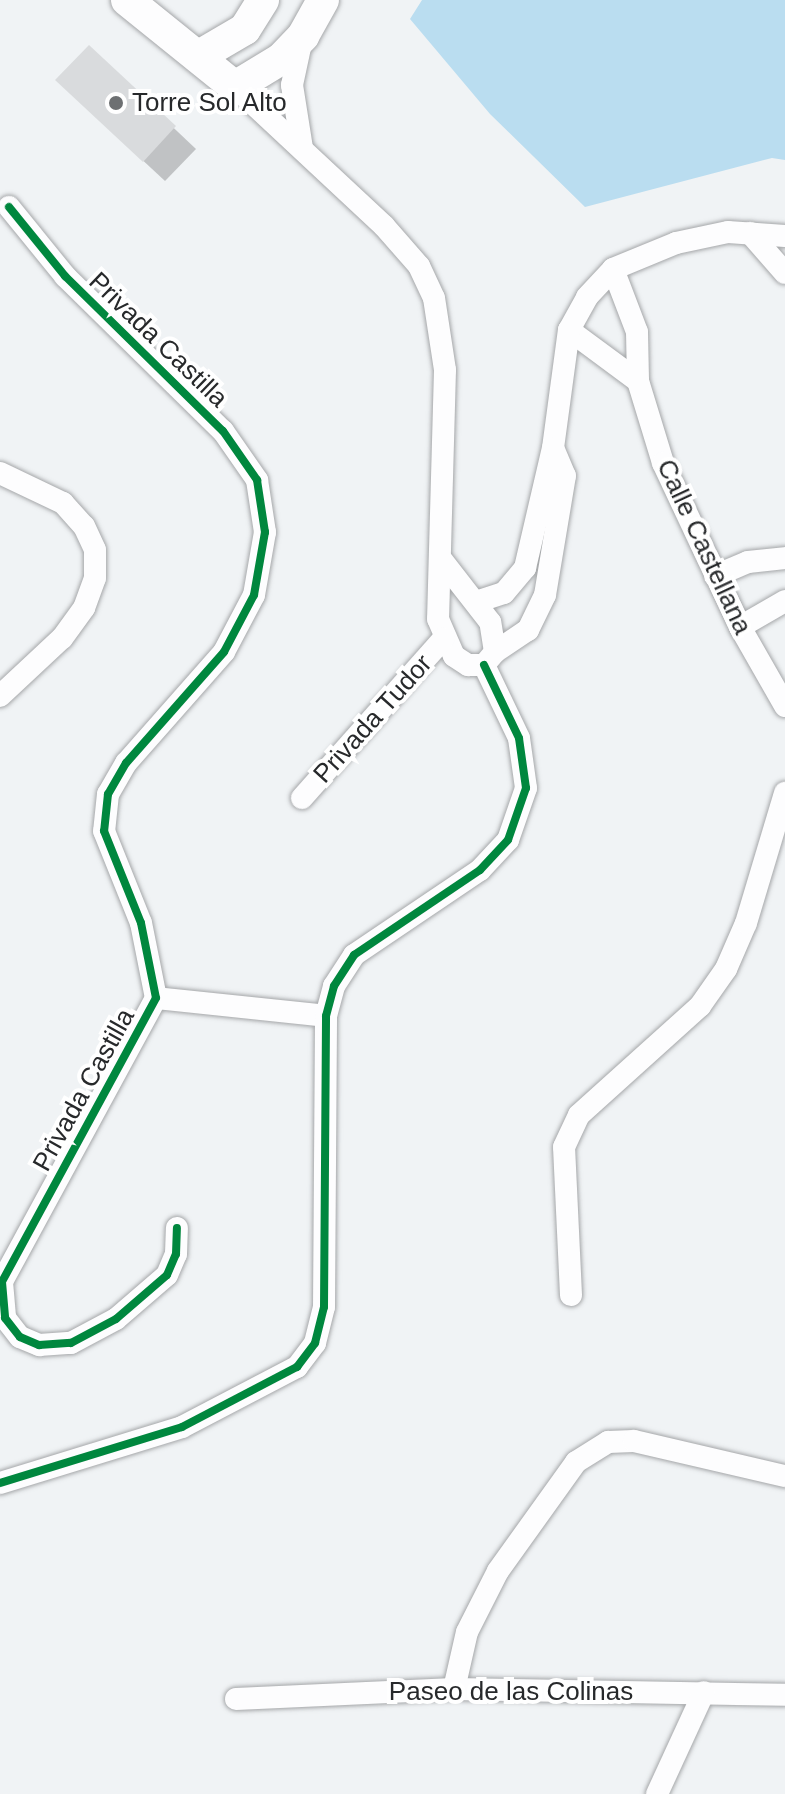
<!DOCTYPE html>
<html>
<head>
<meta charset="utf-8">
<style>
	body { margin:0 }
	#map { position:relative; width:785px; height:1794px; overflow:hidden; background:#f0f3f5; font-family:Helvetica,sans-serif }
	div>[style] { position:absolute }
	.green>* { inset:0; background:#baddf0 }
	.shadow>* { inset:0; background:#0003 }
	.building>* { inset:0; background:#d9dbdd }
	.roads { filter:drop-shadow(0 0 2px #a5a7a9) drop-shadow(0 0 2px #a5a7a9) }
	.street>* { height:22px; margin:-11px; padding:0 11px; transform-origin:11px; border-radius:11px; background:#fdfdfe }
	.secondary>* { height:32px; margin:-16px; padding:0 16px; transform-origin:16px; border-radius:16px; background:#fdfdfe }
	.cycleway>* { height:8px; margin:-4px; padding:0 4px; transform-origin:4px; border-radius:4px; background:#00873e }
	.dots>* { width:22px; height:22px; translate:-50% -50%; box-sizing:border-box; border:4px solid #fff; border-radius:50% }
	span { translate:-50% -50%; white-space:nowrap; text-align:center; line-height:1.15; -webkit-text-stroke:8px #fff; paint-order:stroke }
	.poi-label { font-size:26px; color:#27292b }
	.left { translate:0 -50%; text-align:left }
	.street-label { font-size:26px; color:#27292b }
</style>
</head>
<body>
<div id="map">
	<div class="green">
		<div style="clip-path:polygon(422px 0,785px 0,785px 160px,772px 158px,585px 207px,490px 114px,410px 19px)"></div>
	</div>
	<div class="shadow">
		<div style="clip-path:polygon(89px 48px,196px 149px,165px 181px,79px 101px)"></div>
	</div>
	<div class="building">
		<div style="clip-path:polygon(89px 45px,176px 126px,143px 162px,55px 80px)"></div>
	</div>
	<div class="roads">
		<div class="street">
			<div style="left:301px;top:43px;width:43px;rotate:102.1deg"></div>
			<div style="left:292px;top:85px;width:64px;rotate:81deg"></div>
			<div style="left:235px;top:87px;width:204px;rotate:43deg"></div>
			<div style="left:384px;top:226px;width:53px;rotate:48.8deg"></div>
			<div style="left:419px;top:266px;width:35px;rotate:65deg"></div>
			<div style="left:434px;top:298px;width:73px;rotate:81.3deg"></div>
			<div style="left:445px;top:370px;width:249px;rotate:91.6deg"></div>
			<div style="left:438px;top:619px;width:40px;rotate:66.6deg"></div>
			<div style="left:454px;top:656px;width:17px;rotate:33deg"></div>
			<div style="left:468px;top:665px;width:16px"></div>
			<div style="left:484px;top:665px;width:17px;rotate:-50deg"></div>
			<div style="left:495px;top:652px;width:30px;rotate:-99deg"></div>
			<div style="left:490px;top:622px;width:80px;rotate:-127.9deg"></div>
			<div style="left:9px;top:207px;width:89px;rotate:50.9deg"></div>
			<div style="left:65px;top:276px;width:221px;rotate:44.5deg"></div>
			<div style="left:223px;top:431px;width:60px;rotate:55.2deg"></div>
			<div style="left:257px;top:480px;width:53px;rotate:81.3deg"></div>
			<div style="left:265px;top:532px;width:64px;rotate:99.9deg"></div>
			<div style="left:254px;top:595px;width:64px;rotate:117.8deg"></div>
			<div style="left:224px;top:652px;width:148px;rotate:131.4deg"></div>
			<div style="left:126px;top:763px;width:36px;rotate:120deg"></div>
			<div style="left:108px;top:794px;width:37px;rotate:96deg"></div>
			<div style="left:104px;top:831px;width:99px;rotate:68.1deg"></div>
			<div style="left:141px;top:923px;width:76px;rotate:78.7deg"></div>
			<div style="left:156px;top:998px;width:323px;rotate:118.5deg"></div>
			<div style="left:2px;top:1282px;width:36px;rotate:85deg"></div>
			<div style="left:5px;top:1318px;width:24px;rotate:52deg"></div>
			<div style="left:20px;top:1337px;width:21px;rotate:23deg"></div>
			<div style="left:39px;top:1345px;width:32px;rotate:-4deg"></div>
			<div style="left:71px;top:1343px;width:51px;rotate:-28.1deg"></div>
			<div style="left:116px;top:1319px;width:67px;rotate:-40.8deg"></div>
			<div style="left:167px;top:1275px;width:23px;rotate:-67deg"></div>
			<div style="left:176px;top:1254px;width:26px;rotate:-88deg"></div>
			<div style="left:750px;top:233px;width:53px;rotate:48.8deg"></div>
			<div style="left:613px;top:269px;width:67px;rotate:69.1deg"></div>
			<div style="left:637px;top:332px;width:49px;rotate:88.8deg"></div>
			<div style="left:638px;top:381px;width:86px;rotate:73deg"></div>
			<div style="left:663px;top:463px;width:181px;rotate:64.8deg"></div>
			<div style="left:740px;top:627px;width:91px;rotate:60.3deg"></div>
			<div style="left:569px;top:330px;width:86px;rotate:36.5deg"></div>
			<div style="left:0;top:473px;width:70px;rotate:25.5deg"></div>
			<div style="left:63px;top:503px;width:31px;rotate:48deg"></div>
			<div style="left:84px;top:526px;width:26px;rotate:65deg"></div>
			<div style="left:95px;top:550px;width:28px;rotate:90deg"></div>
			<div style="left:95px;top:578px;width:32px;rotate:110deg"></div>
			<div style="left:84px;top:608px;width:37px;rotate:126deg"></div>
			<div style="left:62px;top:638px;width:85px;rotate:136.9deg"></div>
			<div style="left:715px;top:576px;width:36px;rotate:-23deg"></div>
			<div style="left:748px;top:562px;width:37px;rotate:-6deg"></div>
			<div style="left:476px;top:602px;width:29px;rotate:-18deg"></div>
			<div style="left:504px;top:593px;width:33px;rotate:-50deg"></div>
			<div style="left:525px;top:568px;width:123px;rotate:-76.9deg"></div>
			<div style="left:553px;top:448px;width:119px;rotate:-82.3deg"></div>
			<div style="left:569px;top:330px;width:38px;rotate:-61deg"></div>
			<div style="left:587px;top:297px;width:38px;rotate:-47deg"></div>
			<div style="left:613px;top:269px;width:68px;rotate:-22.4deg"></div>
			<div style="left:676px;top:243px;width:53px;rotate:-11.9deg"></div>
			<div style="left:728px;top:232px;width:57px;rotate:4deg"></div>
			<div style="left:740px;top:627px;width:52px;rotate:-30deg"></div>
			<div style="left:495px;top:652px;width:40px;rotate:-34deg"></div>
			<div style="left:528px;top:630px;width:39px;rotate:-64deg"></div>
			<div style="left:545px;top:595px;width:121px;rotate:-80.5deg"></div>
			<div style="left:565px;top:476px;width:30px;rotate:-113deg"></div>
			<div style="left:302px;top:798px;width:213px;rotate:-48.4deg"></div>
			<div style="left:156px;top:998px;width:171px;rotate:6deg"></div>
			<div style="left:571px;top:1295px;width:148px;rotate:-92.7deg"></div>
			<div style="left:564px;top:1147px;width:35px;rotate:-65deg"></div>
			<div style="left:579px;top:1115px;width:163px;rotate:-42deg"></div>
			<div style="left:700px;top:1006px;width:45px;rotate:-54.9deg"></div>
			<div style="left:726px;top:969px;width:50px;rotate:-66.5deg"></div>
			<div style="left:746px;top:923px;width:136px;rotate:-73.3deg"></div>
			<div style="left:0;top:1483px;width:190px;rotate:-17.1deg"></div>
			<div style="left:182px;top:1427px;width:130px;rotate:-27.6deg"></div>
			<div style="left:297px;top:1367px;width:30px;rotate:-53deg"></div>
			<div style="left:315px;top:1343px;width:37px;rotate:-76deg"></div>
			<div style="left:324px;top:1307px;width:291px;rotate:-89.6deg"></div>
			<div style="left:326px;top:1016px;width:31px;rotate:-75deg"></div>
			<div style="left:334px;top:986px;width:37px;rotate:-57deg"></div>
			<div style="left:354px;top:955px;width:152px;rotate:-34deg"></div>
			<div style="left:480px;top:870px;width:41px;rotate:-47deg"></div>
			<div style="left:508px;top:840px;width:55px;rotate:-70.9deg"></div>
			<div style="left:526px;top:788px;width:50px;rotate:-98deg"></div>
			<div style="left:519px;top:738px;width:81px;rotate:-115.6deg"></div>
			<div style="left:454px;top:1689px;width:58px;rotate:-77.2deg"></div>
			<div style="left:467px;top:1632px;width:68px;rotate:-63.1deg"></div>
			<div style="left:498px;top:1571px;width:134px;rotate:-54.4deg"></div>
			<div style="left:576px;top:1462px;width:38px;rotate:-32deg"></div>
			<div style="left:608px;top:1442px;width:26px;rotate:-2deg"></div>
			<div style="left:634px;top:1441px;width:155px;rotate:13.1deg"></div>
			<div style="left:236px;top:1699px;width:218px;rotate:-2.6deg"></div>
			<div style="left:454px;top:1689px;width:331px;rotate:1deg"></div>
			<div style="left:657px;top:1794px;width:112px;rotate:-65.3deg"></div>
		</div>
		<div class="secondary">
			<div style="left:127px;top:0;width:139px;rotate:38.9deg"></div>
			<div style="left:235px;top:87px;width:54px;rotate:-31.3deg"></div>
			<div style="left:281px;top:59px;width:32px;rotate:-46deg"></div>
			<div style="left:303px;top:36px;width:41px;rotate:-60.9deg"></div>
			<div style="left:199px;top:56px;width:53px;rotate:-30.4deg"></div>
			<div style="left:245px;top:29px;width:34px;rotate:-58deg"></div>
		</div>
	</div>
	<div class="cycleway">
		<div style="left:9px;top:207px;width:89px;rotate:50.9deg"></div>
		<div style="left:65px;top:276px;width:221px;rotate:44.5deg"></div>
		<div style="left:223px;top:431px;width:60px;rotate:55.2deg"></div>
		<div style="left:257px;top:480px;width:53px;rotate:81.3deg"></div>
		<div style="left:265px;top:532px;width:64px;rotate:99.9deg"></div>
		<div style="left:254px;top:595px;width:64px;rotate:117.8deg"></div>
		<div style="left:224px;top:652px;width:148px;rotate:131.4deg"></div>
		<div style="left:126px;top:763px;width:36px;rotate:120deg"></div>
		<div style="left:108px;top:794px;width:37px;rotate:96deg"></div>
		<div style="left:104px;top:831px;width:99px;rotate:68.1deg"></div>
		<div style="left:141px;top:923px;width:76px;rotate:78.7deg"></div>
		<div style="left:156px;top:998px;width:323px;rotate:118.5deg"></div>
		<div style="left:2px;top:1282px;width:36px;rotate:85deg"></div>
		<div style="left:5px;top:1318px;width:24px;rotate:52deg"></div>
		<div style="left:20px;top:1337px;width:21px;rotate:23deg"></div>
		<div style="left:39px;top:1345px;width:32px;rotate:-4deg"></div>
		<div style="left:71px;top:1343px;width:51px;rotate:-28.1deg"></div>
		<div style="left:116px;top:1319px;width:67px;rotate:-40.8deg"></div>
		<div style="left:167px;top:1275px;width:23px;rotate:-67deg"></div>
		<div style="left:176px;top:1254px;width:26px;rotate:-88deg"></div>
		<div style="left:0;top:1483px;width:190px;rotate:-17.1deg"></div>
		<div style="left:182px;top:1427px;width:130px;rotate:-27.6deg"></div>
		<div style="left:297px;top:1367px;width:30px;rotate:-53deg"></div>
		<div style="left:315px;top:1343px;width:37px;rotate:-76deg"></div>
		<div style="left:324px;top:1307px;width:291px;rotate:-89.6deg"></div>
		<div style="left:326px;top:1016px;width:31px;rotate:-75deg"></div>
		<div style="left:334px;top:986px;width:37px;rotate:-57deg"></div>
		<div style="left:354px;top:955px;width:152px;rotate:-34deg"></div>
		<div style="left:480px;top:870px;width:41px;rotate:-47deg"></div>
		<div style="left:508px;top:840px;width:55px;rotate:-70.9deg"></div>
		<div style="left:526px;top:788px;width:50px;rotate:-98deg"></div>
		<div style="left:519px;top:738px;width:81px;rotate:-115.6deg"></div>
	</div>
	<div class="dots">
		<div style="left:116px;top:103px;background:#6d7072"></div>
	</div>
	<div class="poi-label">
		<span class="left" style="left:132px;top:103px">Torre Sol Alto</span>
	</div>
	<div class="street-label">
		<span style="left:158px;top:340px;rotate:44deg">Privada Castilla</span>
		<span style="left:704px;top:547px;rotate:65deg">Calle Castellana</span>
		<span style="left:373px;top:719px;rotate:-48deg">Privada Tudor</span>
		<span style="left:84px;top:1090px;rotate:-61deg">Privada Castilla</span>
		<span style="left:511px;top:1692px">Paseo de las Colinas</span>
	</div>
</div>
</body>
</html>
